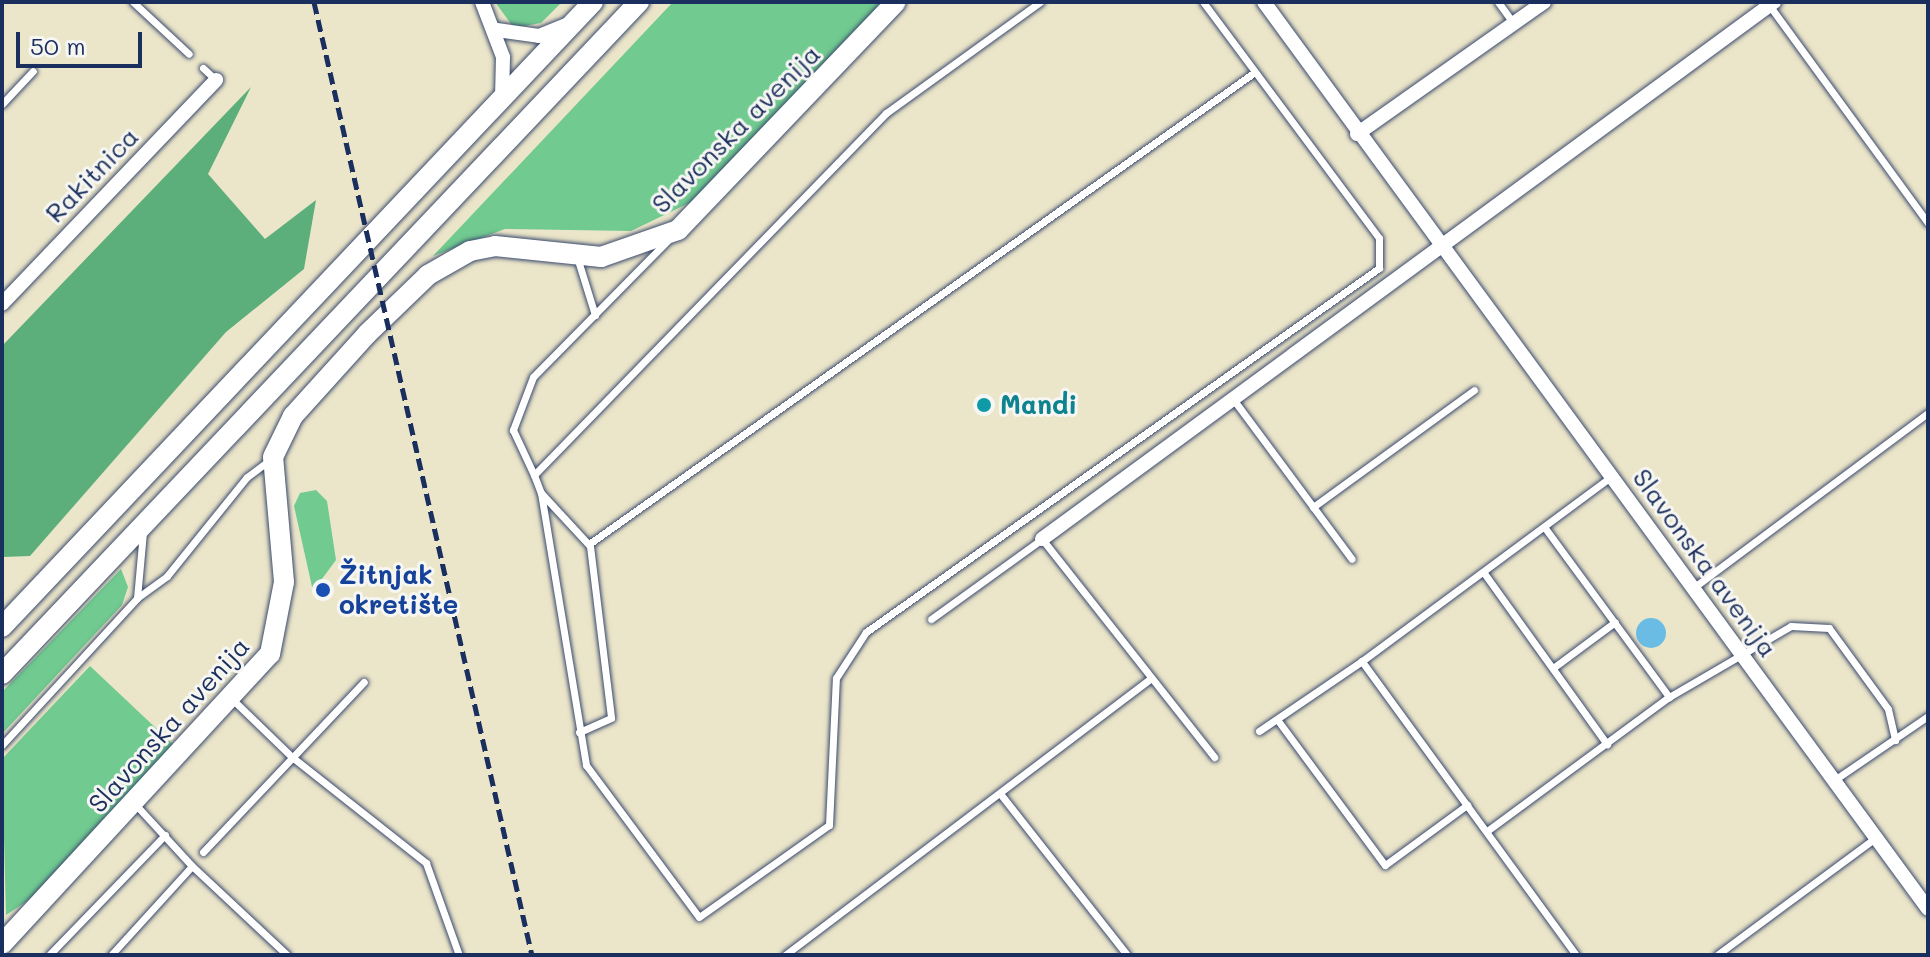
<!DOCTYPE html>
<html>
<head>
<meta charset="utf-8">
<style>
	body { margin:0 }
	#map { position:relative; width:1930px; height:957px; overflow:hidden; background:#ebe5c9; font-family:Mali,sans-serif }
	div>[style] { position:absolute }
	.green>* { inset:0; background:#71ca90 }
	.forest>* { inset:0; background:#5cae7a }
	.water>* { inset:0; background:#6abce5 }
	.round { border-radius:50% }
	.roads { filter:drop-shadow(0 0 2px #3a4a6e) drop-shadow(0 0 2px #3a4a6e) }
	.lane>* { height:7px; margin:-3.5px; padding:0 3.5px; transform-origin:3.5px; border-radius:3.5px; background:#fff }
	.street>* { height:14px; margin:-7px; padding:0 7px; transform-origin:7px; border-radius:7px; background:#fff }
	.secondary>* { height:20px; margin:-10px; padding:0 10px; transform-origin:10px; border-radius:10px; background:#fff }
	.rail>* { height:5px; margin-top:-2.5px; transform-origin:0; background:repeating-linear-gradient(90deg,#1b2f5e 0 12px,transparent 0 18px) }
	.dots>* { width:22px; height:22px; translate:-50% -50%; box-sizing:border-box; border:4px solid #f6f6f2; border-radius:50% }
	span { translate:-50% -50%; white-space:nowrap; text-align:center; line-height:1.15; -webkit-text-stroke:6px #f6f6f2; paint-order:stroke }
	.street-label { font-size:26px; color:#1b2f5e }
	.culture-label { font-size:26px; color:#0d838f; font-weight:700 }
	.left { translate:0 -50%; text-align:left }
	.transit-label { font-size:26px; color:#164399; font-weight:700 }
	.frame { position:absolute; inset:0; border:4px solid #1b2f5e; pointer-events:none }
	.scale { position:absolute; left:16px; top:32px; width:126px; height:36px; box-sizing:border-box; border:4px solid #1b2f5e; border-top:0; padding-left:10px; font-size:24px; line-height:28px; white-space:nowrap; color:#1b2f5e; -webkit-text-stroke:6px #f6f6f2; paint-order:stroke }
</style>
</head>
<body>
<div id="map">
	<div class="green">
		<div style="clip-path:polygon(495px 2px,562px 2px,541px 23px,514px 28px)"></div>
		<div style="clip-path:polygon(673px 2px,885px 2px,710px 193px,631px 231px,505px 229px,433px 256px)"></div>
		<div style="clip-path:polygon(316px 490px,327px 501px,336px 560px,313px 591px,294px 506px,300px 493px)"></div>
		<div style="clip-path:polygon(121px 569px,128px 587px,122px 605px,2px 734px,2px 692px)"></div>
		<div style="clip-path:polygon(90px 666px,176px 747px,29px 900px,6px 915px,2px 759px)"></div>
	</div>
	<div class="forest">
		<div style="clip-path:polygon(251px 87px,208px 174px,265px 239px,316px 200px,304px 269px,226px 332px,30px 556px,2px 557px,2px 346px)"></div>
	</div>
	<div class="water">
		<div class="round" style="left:1636px;top:618px;width:30px;height:30px"></div>
	</div>
	<div class="roads">
		<div class="lane">
			<div style="left:133px;top:2px;width:76px;rotate:42.9deg"></div>
			<div style="left:1498px;top:2px;width:27px;rotate:54deg"></div>
			<div style="left:1769px;top:5px;width:270px;rotate:53.9deg"></div>
			<div style="left:203px;top:68px;width:18px;rotate:43deg"></div>
			<div style="left:2px;top:104px;width:45px;rotate:-46.8deg"></div>
			<div style="left:668px;top:240px;width:192px;rotate:134.6deg"></div>
			<div style="left:533px;top:377px;width:57px;rotate:110.7deg"></div>
			<div style="left:513px;top:430px;width:50px;rotate:65deg"></div>
			<div style="left:534px;top:475px;width:505px;rotate:-45.8deg"></div>
			<div style="left:886px;top:113px;width:190px;rotate:-35.8deg"></div>
			<div style="left:577px;top:257px;width:61px;rotate:72.8deg"></div>
			<div style="left:1233px;top:399px;width:199px;rotate:53.4deg"></div>
			<div style="left:534px;top:475px;width:19px;rotate:69deg"></div>
			<div style="left:541px;top:493px;width:72px;rotate:47.2deg"></div>
			<div style="left:590px;top:546px;width:173px;rotate:83deg"></div>
			<div style="left:611px;top:718px;width:35px;rotate:156deg"></div>
			<div style="left:541px;top:493px;width:276px;rotate:80.6deg"></div>
			<div style="left:586px;top:765px;width:189px;rotate:53.4deg"></div>
			<div style="left:699px;top:917px;width:159px;rotate:-35.3deg"></div>
			<div style="left:829px;top:825px;width:147px;rotate:-87.3deg"></div>
			<div style="left:836px;top:678px;width:55px;rotate:-56.9deg"></div>
			<div style="left:866px;top:632px;width:629px;rotate:-35.36deg"></div>
			<div style="left:1379px;top:268px;width:30px;rotate:-90deg"></div>
			<div style="left:1379px;top:238px;width:294px;rotate:-126.7deg"></div>
			<div style="left:1313px;top:507px;width:199px;rotate:-36deg"></div>
			<div style="left:1545px;top:528px;width:210px;rotate:53.7deg"></div>
			<div style="left:589px;top:544px;width:816px;rotate:-35.33deg"></div>
			<div style="left:1484px;top:573px;width:211px;rotate:54.3deg"></div>
			<div style="left:1693px;top:588px;width:293px;rotate:-36.7deg"></div>
			<div style="left:137px;top:598px;width:66px;rotate:-84.8deg"></div>
			<div style="left:931px;top:619px;width:137px;rotate:-35.8deg"></div>
			<div style="left:1042px;top:539px;width:278px;rotate:51.7deg"></div>
			<div style="left:1553px;top:668px;width:77px;rotate:-36.6deg"></div>
			<div style="left:233px;top:700px;width:82px;rotate:44deg"></div>
			<div style="left:292px;top:757px;width:171px;rotate:38.3deg"></div>
			<div style="left:426px;top:863px;width:98px;rotate:70.3deg"></div>
			<div style="left:1279px;top:722px;width:178px;rotate:53.5deg"></div>
			<div style="left:1385px;top:865px;width:102px;rotate:-36.2deg"></div>
			<div style="left:1259px;top:731px;width:125px;rotate:-34.2deg"></div>
			<div style="left:2px;top:745px;width:200px;rotate:-47.4deg"></div>
			<div style="left:137px;top:598px;width:37px;rotate:-36deg"></div>
			<div style="left:167px;top:576px;width:127px;rotate:-51.1deg"></div>
			<div style="left:247px;top:477px;width:30px;rotate:-37deg"></div>
			<div style="left:1833px;top:781px;width:115px;rotate:-34.4deg"></div>
			<div style="left:1002px;top:796px;width:202px;rotate:51.8deg"></div>
			<div style="left:135px;top:804px;width:84px;rotate:47.4deg"></div>
			<div style="left:1487px;top:831px;width:226px;rotate:-36.4deg"></div>
			<div style="left:1669px;top:697px;width:141px;rotate:-30.2deg"></div>
			<div style="left:1791px;top:626px;width:38px;rotate:3deg"></div>
			<div style="left:1829px;top:628px;width:100px;rotate:53.9deg"></div>
			<div style="left:1888px;top:709px;width:32px;rotate:77deg"></div>
			<div style="left:203px;top:852px;width:234px;rotate:-46.6deg"></div>
			<div style="left:49px;top:955px;width:167px;rotate:-46deg"></div>
			<div style="left:111px;top:955px;width:120px;rotate:-47.7deg"></div>
			<div style="left:192px;top:866px;width:130px;rotate:43.1deg"></div>
			<div style="left:785px;top:955px;width:459px;rotate:-37.1deg"></div>
			<div style="left:1576px;top:955px;width:364px;rotate:-126.1deg"></div>
			<div style="left:1362px;top:661px;width:310px;rotate:-36.5deg"></div>
			<div style="left:1717px;top:955px;width:197px;rotate:-36.5deg"></div>
		</div>
		<div class="street">
			<div style="left:482px;top:2px;width:59px;rotate:69.1deg"></div>
			<div style="left:503px;top:57px;width:41px;rotate:91.4deg"></div>
			<div style="left:1264px;top:2px;width:1124px;rotate:53.79deg"></div>
			<div style="left:497px;top:30px;width:42px;rotate:8.1deg"></div>
			<div style="left:539px;top:36px;width:32px;rotate:-22deg"></div>
			<div style="left:1357px;top:134px;width:229px;rotate:-35.2deg"></div>
			<div style="left:2px;top:304px;width:310px;rotate:-46.3deg"></div>
			<div style="left:1042px;top:539px;width:908px;rotate:-36.26deg"></div>
		</div>
		<div class="secondary">
			<div style="left:2px;top:627px;width:860px;rotate:-46.6deg"></div>
			<div style="left:2px;top:674px;width:926px;rotate:-46.53deg"></div>
			<div style="left:2px;top:944px;width:395px;rotate:-47.3deg"></div>
			<div style="left:270px;top:654px;width:73px;rotate:-79deg"></div>
			<div style="left:284px;top:582px;width:125px;rotate:-95deg"></div>
			<div style="left:273px;top:457px;width:46px;rotate:-64deg"></div>
			<div style="left:293px;top:416px;width:110px;rotate:-47.9deg"></div>
			<div style="left:367px;top:334px;width:85px;rotate:-44deg"></div>
			<div style="left:428px;top:275px;width:48px;rotate:-29.7deg"></div>
			<div style="left:470px;top:251px;width:25px;rotate:-11deg"></div>
			<div style="left:495px;top:246px;width:107px;rotate:5.9deg"></div>
			<div style="left:601px;top:257px;width:82px;rotate:-19.3deg"></div>
			<div style="left:678px;top:230px;width:315px;rotate:-46.3deg"></div>
		</div>
	</div>
	<div class="rail">
		<div style="left:314px;top:2px;width:978px;rotate:77.12deg"></div>
	</div>
	<div class="dots">
		<div style="left:984px;top:405px;background:#0f9aa8"></div>
		<div style="left:323px;top:590px;background:#1a4fb4"></div>
	</div>
	<div class="street-label">
		<span style="left:736px;top:129px;rotate:-45deg">Slavonska avenija</span>
		<span style="left:92px;top:175px;rotate:-46deg">Rakitnica</span>
		<span style="left:1705px;top:563px;rotate:54deg">Slavonska avenija</span>
		<span style="left:169px;top:725px;rotate:-48deg">Slavonska avenija</span>
	</div>
	<div class="culture-label">
		<span class="left" style="left:1000px;top:405px">Mandi</span>
	</div>
	<div class="transit-label">
		<span class="left" style="left:339px;top:590px">Žitnjak<br>okretište</span>
	</div>
	<div class="frame"></div>
	<div class="scale">50 m</div>
</div>
</body>
</html>
